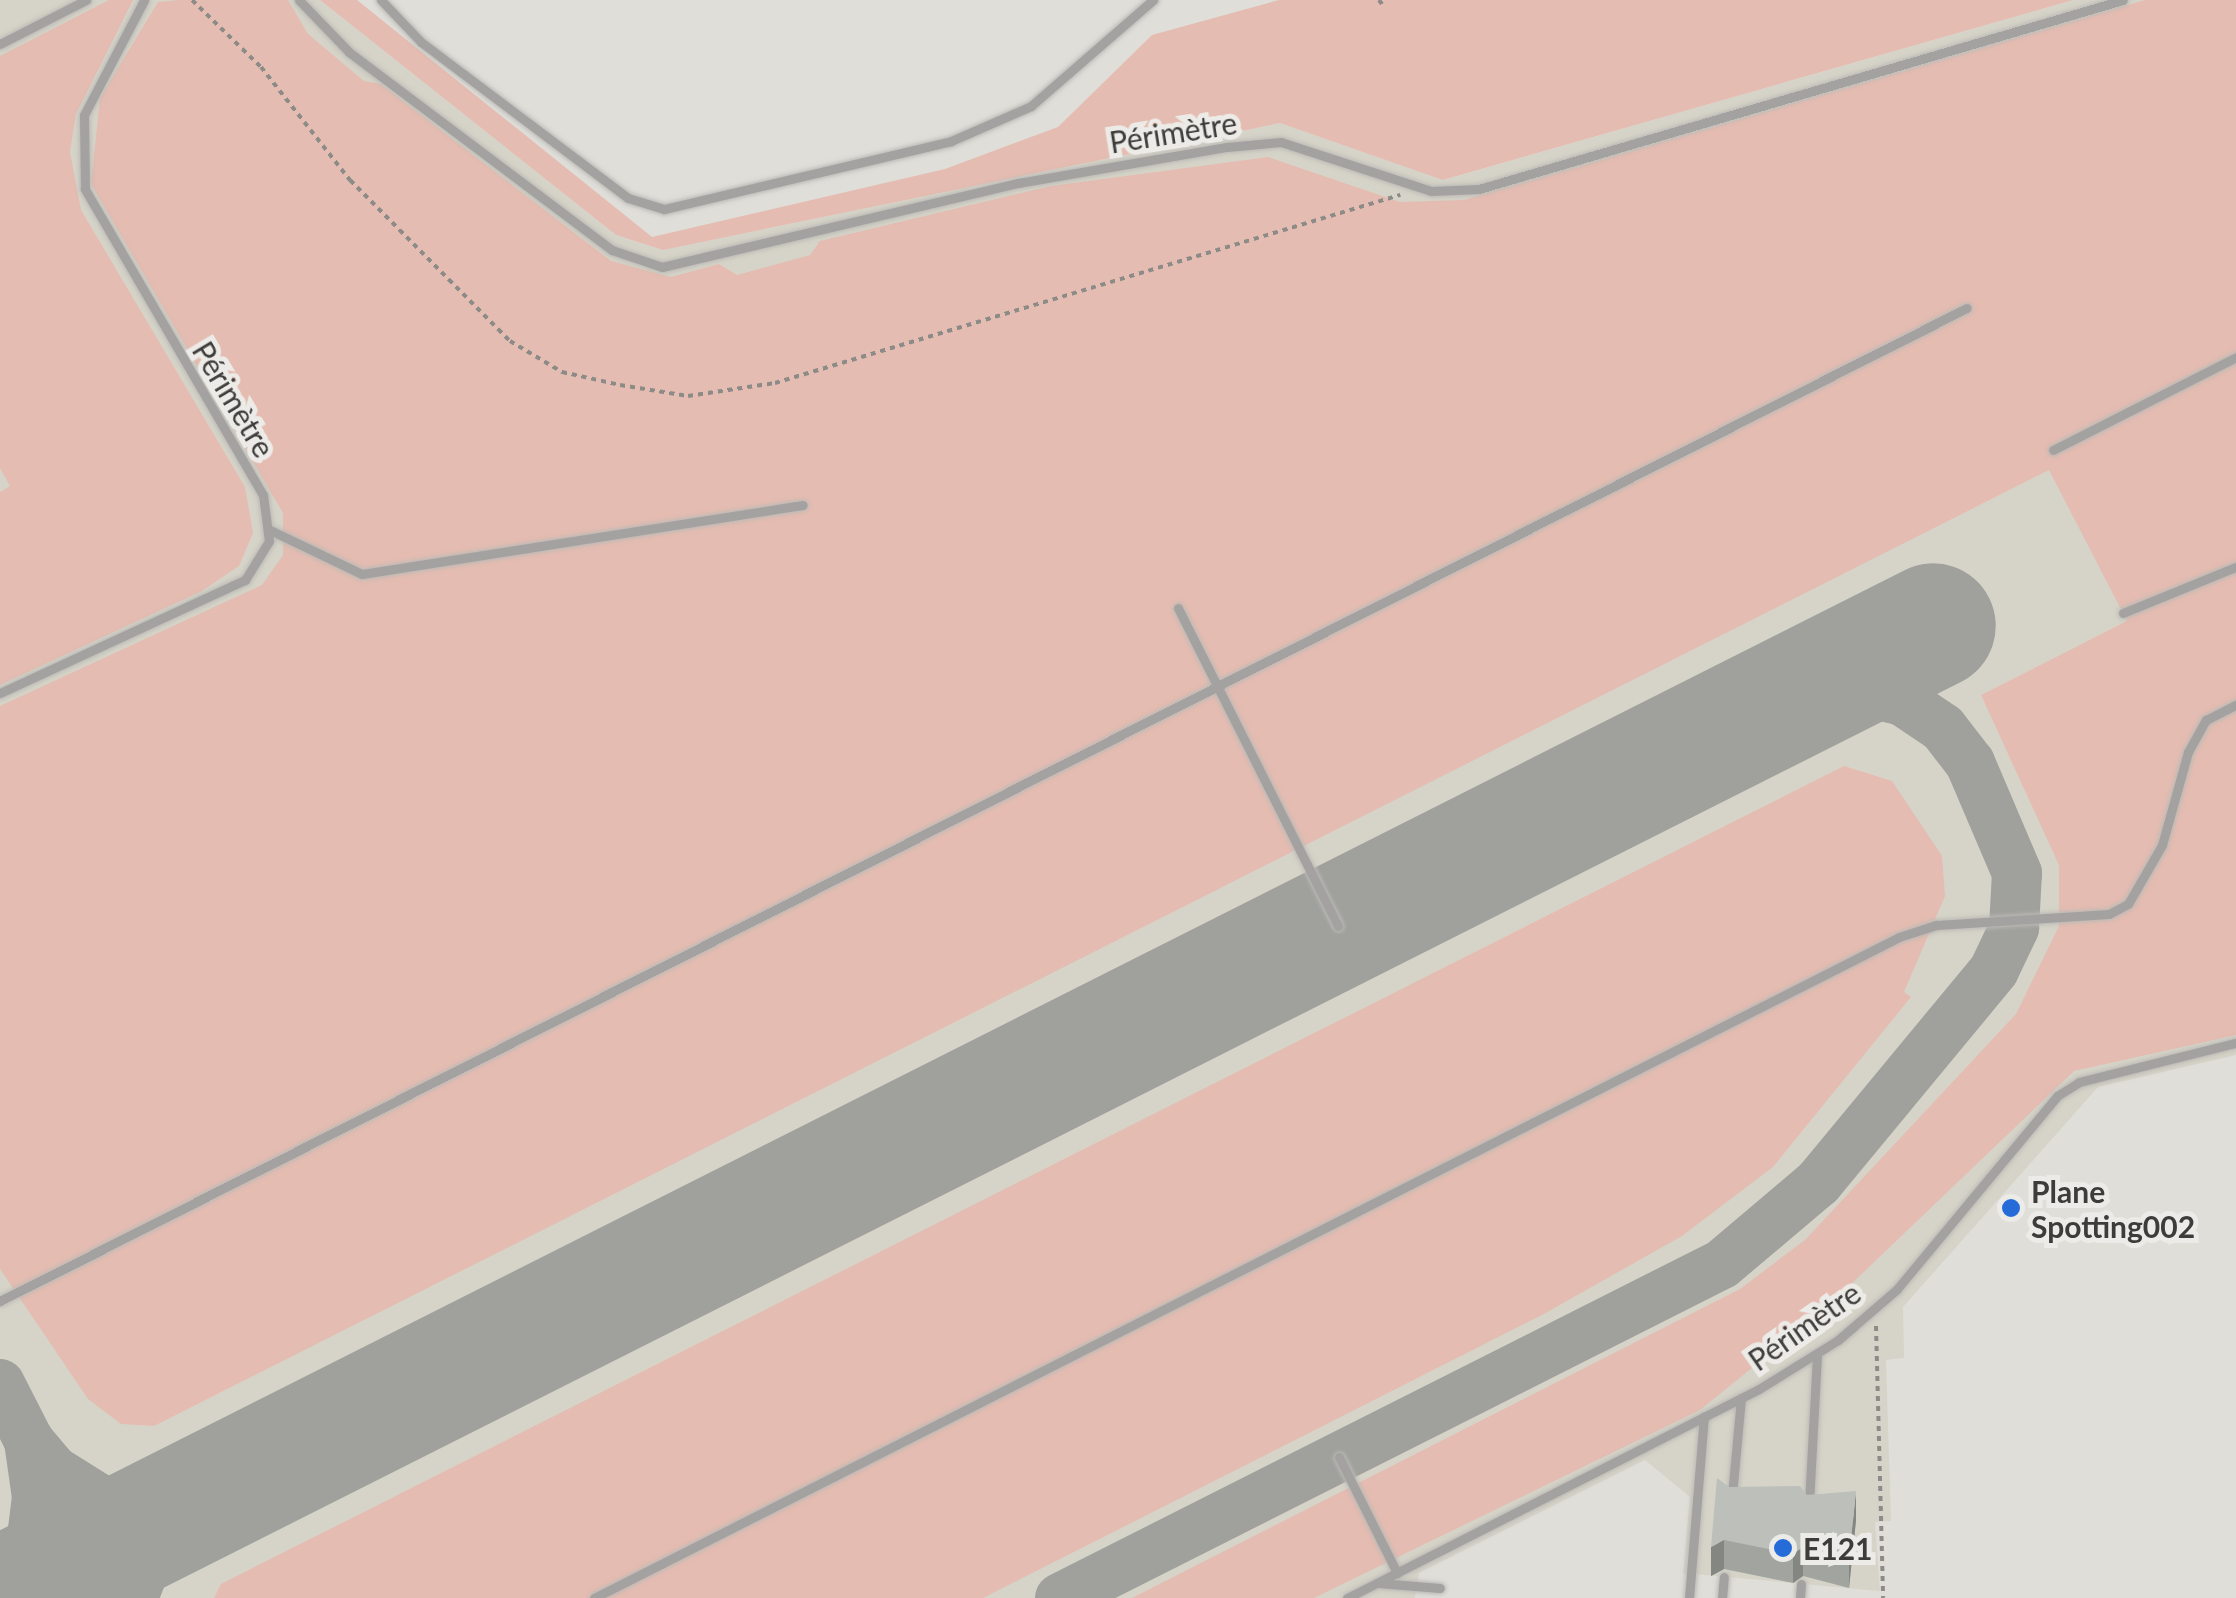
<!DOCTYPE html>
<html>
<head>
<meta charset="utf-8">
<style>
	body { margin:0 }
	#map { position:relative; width:2236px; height:1598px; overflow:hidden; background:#dfded9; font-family:Lato,sans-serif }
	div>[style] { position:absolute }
	.built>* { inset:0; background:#d6d4c8 }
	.green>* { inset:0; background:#e5bcb1 }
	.taxiway>* { height:50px; margin:-25px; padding:0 25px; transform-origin:25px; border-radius:25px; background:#a0a09c }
	.runway>* { height:125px; margin:-62.5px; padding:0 62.5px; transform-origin:62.5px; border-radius:62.5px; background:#a0a09c }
	.path>* { height:4px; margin-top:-2px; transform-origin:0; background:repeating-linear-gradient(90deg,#8c8b88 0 5px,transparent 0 10px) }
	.roads { filter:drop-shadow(0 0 2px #bbbab6) drop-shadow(0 0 2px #bbbab6) }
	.service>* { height:9px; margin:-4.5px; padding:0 4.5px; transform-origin:4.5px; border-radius:4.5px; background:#a4a2a1 }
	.wall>* { inset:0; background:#a2a4a0 }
	.shaded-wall>* { inset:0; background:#848682 }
	.building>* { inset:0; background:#bcbfba }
	.dots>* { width:28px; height:28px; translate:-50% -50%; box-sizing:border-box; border:5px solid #ecebe7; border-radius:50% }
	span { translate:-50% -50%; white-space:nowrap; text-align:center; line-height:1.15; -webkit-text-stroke:10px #ecebe7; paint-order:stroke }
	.street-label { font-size:30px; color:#3d3c3a }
	.poi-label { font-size:30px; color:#3d3c3a; font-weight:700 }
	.left { translate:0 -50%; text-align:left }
</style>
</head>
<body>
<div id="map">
	<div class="built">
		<div style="clip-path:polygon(0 0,320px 0,616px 235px,663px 250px,1280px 123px,1444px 180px,2073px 0,2236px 0,2236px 1055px,2098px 1087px,1903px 1307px,1904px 1358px,1886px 1360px,1891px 1521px,1875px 1522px,1880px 1591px,1683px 1573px,1690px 1497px,1645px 1460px,1419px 1573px,1415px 1598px,0 1598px)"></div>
	</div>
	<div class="green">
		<div style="clip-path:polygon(109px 0,133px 0,76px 114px,70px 152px,81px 210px,245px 487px,253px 533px,239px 566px,202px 591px,0 685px,0 492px,10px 486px,0 468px,0 56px)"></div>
		<div style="clip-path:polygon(180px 0,288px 0,308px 34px,364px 81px,381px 84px,611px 261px,671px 277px,719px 264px,737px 275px,810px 255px,820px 241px,1051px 186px,1268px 157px,1400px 202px,1464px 200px,2145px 0,2236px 0,2236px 1035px,2074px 1071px,1825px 1309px,1700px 1410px,1314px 1598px,1132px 1598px,1740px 1289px,1805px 1240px,2016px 1014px,2059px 926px,2059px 865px,1981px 695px,2127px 621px,2049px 470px,154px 1426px,121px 1424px,88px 1399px,0 1269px,0 706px,262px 585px,283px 555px,283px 513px,91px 184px,100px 98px,158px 2px)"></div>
		<div style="clip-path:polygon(320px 0,357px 0,652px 237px,945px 169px,1058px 127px,1152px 35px,1279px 0,2073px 0,1443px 180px,1280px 123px,663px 250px,616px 235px)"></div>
		<div style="clip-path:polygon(1844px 766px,1892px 781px,1942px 856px,1945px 896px,1904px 992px,1911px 997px,1773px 1167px,1682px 1236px,1542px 1315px,983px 1598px,214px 1598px,221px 1584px)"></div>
	</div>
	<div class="taxiway">
		<div style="left:0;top:1384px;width:64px;rotate:63deg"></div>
		<div style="left:29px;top:1441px;width:57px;rotate:81.9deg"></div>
		<div style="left:37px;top:1497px;width:38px;rotate:97deg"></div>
		<div style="left:32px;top:1535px;width:61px;rotate:121.6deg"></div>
		<div style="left:103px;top:1598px;width:174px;rotate:-115.2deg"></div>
		<div style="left:29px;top:1441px;width:38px;rotate:50deg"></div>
		<div style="left:53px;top:1470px;width:57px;rotate:32deg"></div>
		<div style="left:101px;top:1500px;width:54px;rotate:8.6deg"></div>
		<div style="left:154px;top:1508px;width:54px;rotate:-11.7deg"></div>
		<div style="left:133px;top:1598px;width:53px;rotate:-68.8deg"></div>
		<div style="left:152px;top:1549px;width:76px;rotate:-43.4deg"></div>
		<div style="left:1060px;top:1598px;width:741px;rotate:-26.77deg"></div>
		<div style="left:1722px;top:1264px;width:126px;rotate:-40.2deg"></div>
		<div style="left:1818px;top:1183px;width:276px;rotate:-50.4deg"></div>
		<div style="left:1994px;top:970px;width:47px;rotate:-64.5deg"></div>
		<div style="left:2014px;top:928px;width:55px;rotate:-86.9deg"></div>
		<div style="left:2017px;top:873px;width:120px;rotate:-113.1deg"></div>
		<div style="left:1970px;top:763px;width:44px;rotate:-127.6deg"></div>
		<div style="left:1943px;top:728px;width:48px;rotate:-146deg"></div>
		<div style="left:1903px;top:701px;width:56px;rotate:-166.5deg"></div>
		<div style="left:1849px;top:688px;width:51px;rotate:170.9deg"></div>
		<div style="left:1799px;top:696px;width:67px;rotate:156.1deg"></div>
	</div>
	<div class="runway">
		<div style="left:3px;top:1598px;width:2161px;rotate:-26.75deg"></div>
	</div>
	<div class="path">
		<div style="left:192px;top:0;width:96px;rotate:44.2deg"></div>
		<div style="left:261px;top:67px;width:144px;rotate:51.8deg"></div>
		<div style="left:350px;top:180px;width:227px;rotate:45.2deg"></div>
		<div style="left:510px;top:341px;width:61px;rotate:30.8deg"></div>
		<div style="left:562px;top:372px;width:59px;rotate:12.6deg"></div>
		<div style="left:620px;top:385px;width:69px;rotate:9.2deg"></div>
		<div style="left:688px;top:396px;width:88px;rotate:-8.5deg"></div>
		<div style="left:775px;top:383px;width:653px;rotate:-16.74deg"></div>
		<div style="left:1379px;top:0;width:9px;rotate:54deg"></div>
		<div style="left:1876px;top:1326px;width:272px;rotate:88.5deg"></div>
	</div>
	<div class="roads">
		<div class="service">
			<div style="left:299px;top:0;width:72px;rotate:46.1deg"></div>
			<div style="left:349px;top:52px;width:329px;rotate:37deg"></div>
			<div style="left:612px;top:250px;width:53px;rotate:18.8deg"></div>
			<div style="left:662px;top:267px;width:366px;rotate:-13.3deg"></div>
			<div style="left:1018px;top:183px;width:212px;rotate:-9.8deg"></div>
			<div style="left:1227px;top:147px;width:54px;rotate:-5.3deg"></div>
			<div style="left:1281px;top:142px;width:158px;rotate:18.1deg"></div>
			<div style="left:1431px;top:191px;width:48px;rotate:-2.4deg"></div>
			<div style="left:1479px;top:189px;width:671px;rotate:-16.36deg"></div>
			<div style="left:381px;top:0;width:58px;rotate:46.4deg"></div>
			<div style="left:421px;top:42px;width:259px;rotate:37deg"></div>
			<div style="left:628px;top:198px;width:38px;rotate:17deg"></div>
			<div style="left:664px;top:209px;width:295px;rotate:-13.3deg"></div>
			<div style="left:951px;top:141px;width:87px;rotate:-23.6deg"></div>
			<div style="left:1031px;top:106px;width:162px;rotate:-41deg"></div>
			<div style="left:0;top:44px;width:97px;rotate:-27.1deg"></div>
			<div style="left:2053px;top:450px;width:205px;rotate:-26.9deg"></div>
			<div style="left:270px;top:530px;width:102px;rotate:25.6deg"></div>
			<div style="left:362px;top:574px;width:446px;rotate:-8.9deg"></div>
			<div style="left:1178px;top:608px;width:356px;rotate:63.3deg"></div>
			<div style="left:2123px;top:613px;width:122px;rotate:-22.2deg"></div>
			<div style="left:0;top:693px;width:270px;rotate:-24.8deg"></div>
			<div style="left:245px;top:580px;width:46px;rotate:-58.4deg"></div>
			<div style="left:269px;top:541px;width:46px;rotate:-97.4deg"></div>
			<div style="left:263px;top:495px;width:354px;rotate:-120.2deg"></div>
			<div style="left:85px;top:189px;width:74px;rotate:-90.8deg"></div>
			<div style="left:84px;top:115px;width:130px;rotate:-62.4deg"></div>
			<div style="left:0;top:1301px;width:2203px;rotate:-26.79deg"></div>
			<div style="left:1339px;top:1457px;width:130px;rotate:63.4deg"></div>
			<div style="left:1732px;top:1495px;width:97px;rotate:-84.7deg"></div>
			<div style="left:1809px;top:1503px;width:149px;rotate:-86.9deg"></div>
			<div style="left:1378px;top:1583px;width:62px;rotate:4.6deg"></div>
			<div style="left:594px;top:1598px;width:1463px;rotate:-26.86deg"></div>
			<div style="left:1899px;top:937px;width:40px;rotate:-18deg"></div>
			<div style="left:1937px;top:925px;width:172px;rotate:-3.7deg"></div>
			<div style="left:2109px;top:914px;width:21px;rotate:-28deg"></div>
			<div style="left:2128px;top:904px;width:68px;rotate:-60deg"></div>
			<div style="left:2162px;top:845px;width:97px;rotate:-74.4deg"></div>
			<div style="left:2188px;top:752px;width:37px;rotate:-61deg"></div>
			<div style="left:2206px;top:720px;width:34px;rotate:-27deg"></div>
			<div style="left:1347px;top:1598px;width:462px;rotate:-26.9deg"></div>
			<div style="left:1759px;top:1389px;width:93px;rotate:-31.8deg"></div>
			<div style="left:1838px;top:1340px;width:78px;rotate:-40.8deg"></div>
			<div style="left:1897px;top:1289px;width:251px;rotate:-50.3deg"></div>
			<div style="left:2057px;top:1096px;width:26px;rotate:-32deg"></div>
			<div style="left:2079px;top:1082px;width:162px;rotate:-14deg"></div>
			<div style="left:1689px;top:1598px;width:182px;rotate:-85.3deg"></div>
			<div style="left:1722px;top:1598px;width:21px;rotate:-85deg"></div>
			<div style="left:1800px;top:1598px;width:14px;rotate:-86deg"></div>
		</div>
	</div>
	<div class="wall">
		<div style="clip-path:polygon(1729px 1487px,1807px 1495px,1856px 1520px,1849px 1588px,1803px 1576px,1793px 1583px,1724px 1569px,1711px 1576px)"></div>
	</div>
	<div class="shaded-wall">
		<div style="clip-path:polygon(1856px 1491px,1856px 1520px,1849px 1588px,1849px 1559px)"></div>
		<div style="clip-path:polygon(1724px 1540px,1724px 1569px,1711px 1576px,1711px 1547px)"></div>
		<div style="clip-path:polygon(1803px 1547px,1803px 1576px,1793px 1583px,1793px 1554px)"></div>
	</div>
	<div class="building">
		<div style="clip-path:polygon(1717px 1478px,1729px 1487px,1800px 1486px,1807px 1495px,1856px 1491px,1849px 1559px,1803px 1547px,1793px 1554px,1724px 1540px,1711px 1547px)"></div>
	</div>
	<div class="dots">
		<div style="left:2011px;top:1208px;background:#266cd8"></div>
		<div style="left:1783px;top:1548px;background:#266cd8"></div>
	</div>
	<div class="street-label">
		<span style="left:1173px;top:132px;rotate:-9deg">Périmètre</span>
		<span style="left:234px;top:399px;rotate:59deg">Périmètre</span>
		<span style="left:1804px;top:1326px;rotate:-35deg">Périmètre</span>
	</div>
	<div class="poi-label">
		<span class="left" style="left:2031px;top:1208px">Plane<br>Spotting002</span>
		<span class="left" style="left:1803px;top:1548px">E121</span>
	</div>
</div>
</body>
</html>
